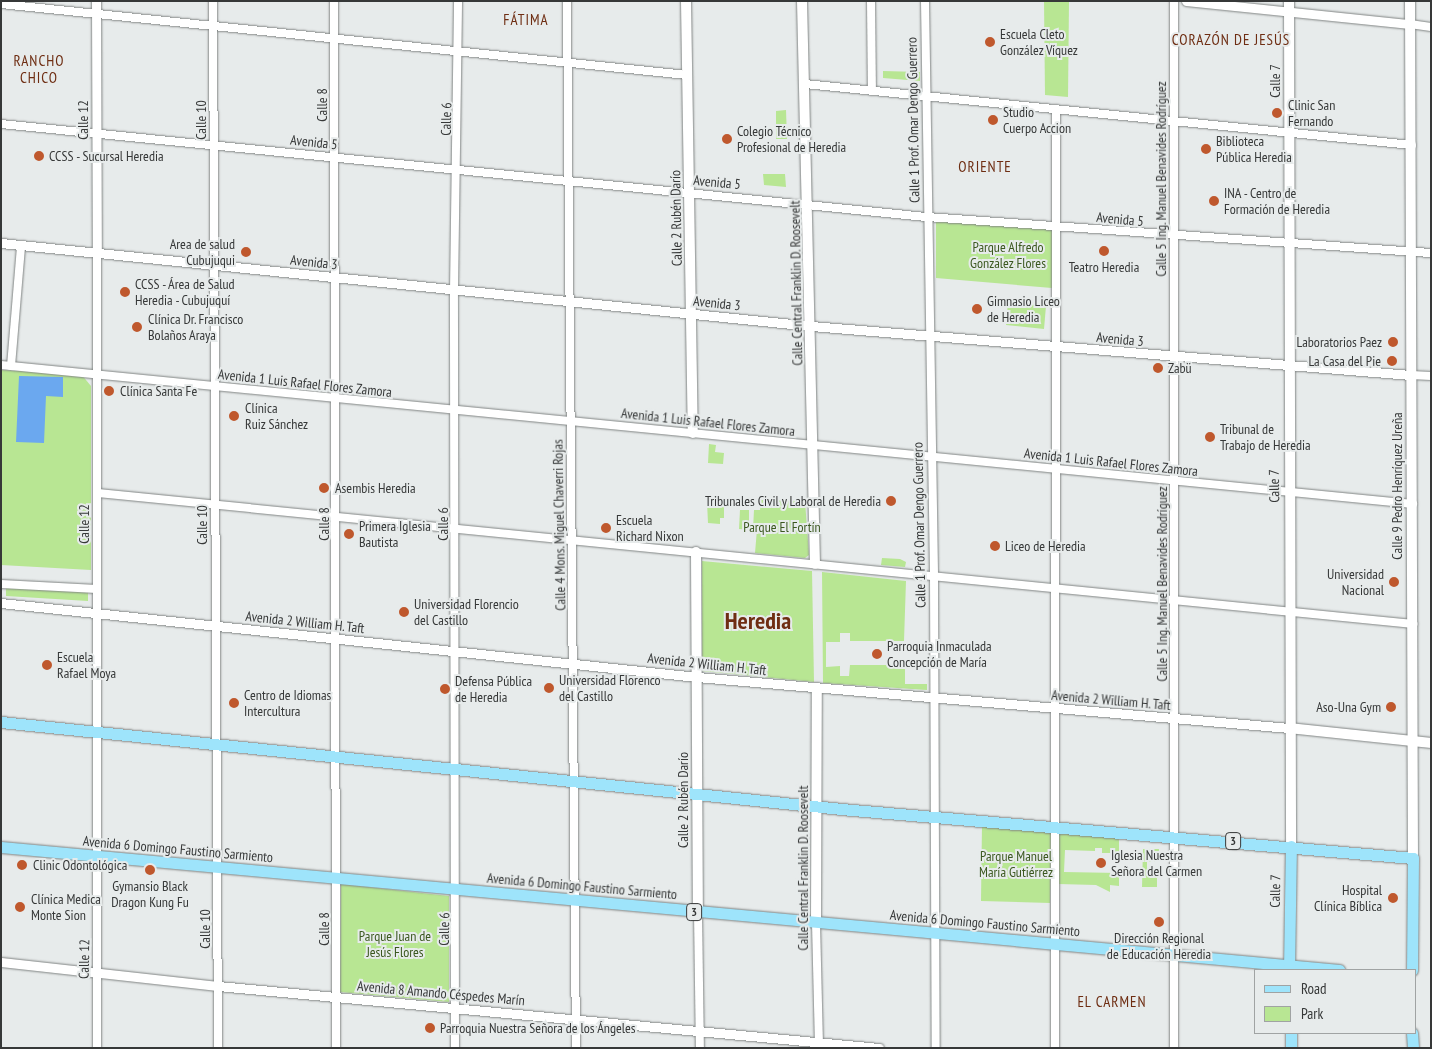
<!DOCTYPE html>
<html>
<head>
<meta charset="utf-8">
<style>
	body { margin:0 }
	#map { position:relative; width:1432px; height:1049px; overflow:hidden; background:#e7ebeb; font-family:"PT Sans Narrow",sans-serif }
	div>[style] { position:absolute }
	.green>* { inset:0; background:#b8e693 }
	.water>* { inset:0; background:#6ba8ef }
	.roads { filter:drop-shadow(0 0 1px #808483) drop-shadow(0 0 1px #808483) }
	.minor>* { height:8px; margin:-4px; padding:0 4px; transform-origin:4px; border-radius:4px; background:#fff }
	.tertiary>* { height:9px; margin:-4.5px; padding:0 4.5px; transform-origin:4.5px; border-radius:4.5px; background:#fff }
	.secondary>* { height:10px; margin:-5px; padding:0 5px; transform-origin:5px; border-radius:5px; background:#fff }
	.primary>* { height:11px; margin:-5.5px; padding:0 5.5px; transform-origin:5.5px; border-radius:5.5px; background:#9ee4fb }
	.dots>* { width:14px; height:14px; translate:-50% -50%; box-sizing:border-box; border:2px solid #e7ebeb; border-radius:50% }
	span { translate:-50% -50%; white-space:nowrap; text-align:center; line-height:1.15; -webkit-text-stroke:4px #e7ebeb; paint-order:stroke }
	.shield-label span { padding:1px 4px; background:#e7ebeb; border:1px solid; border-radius:4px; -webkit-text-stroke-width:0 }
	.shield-label { font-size:12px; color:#363838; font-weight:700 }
	.poi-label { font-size:14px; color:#363838 }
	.left { translate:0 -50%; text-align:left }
	.right { translate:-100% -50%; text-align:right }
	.street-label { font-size:14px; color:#363838 }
	.park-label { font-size:14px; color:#3b581f }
	.neighbourhood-label { font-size:15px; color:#6e2d12; letter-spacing:1px }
	.town-label { font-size:24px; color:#6e2d12; font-weight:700 }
	.frame { position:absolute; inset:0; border:2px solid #363838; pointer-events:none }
	.legend { position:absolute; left:1254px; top:969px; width:162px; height:65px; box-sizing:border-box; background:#e7ebeb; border:1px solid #a0a3a3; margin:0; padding:6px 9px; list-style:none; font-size:15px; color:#363838 }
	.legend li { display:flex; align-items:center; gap:10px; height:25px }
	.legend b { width:25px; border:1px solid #a0a3a3 }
</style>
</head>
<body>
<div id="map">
	<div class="green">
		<div style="clip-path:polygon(1044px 1px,1069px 1px,1068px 97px,1045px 95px)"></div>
		<div style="clip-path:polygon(883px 71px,920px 72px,920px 81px,883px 78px)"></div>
		<div style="clip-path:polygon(786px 110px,787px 139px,776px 139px,776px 111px)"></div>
		<div style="clip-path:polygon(763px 174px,785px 174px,786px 187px,764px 185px)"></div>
		<div style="clip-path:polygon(936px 220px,1053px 229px,1052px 288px,936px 278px)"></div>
		<div style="clip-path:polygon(1008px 302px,1046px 306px,1044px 329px,1006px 325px)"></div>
		<div style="clip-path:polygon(1px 370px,81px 374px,91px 386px,91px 570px,1px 565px)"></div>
		<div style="clip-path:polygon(709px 444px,716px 445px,715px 452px,724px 453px,723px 464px,708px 463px)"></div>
		<div style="clip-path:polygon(761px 500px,805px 501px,809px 555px,805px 558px,755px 553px,757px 529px,753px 529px,754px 510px,760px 510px)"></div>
		<div style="clip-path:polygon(707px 502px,724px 507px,724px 518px,720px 518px,720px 524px,708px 523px)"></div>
		<div style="clip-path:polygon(740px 510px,749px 510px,749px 530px,739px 529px)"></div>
		<div style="clip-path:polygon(882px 558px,900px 559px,906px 562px,905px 567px,881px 565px)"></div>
		<div style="clip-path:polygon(702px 561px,812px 571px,814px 682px,702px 671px)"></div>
		<div style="clip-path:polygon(822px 572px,906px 581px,904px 641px,850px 641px,850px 633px,840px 633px,840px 642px,826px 642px,826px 667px,840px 666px,840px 676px,849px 676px,850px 665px,905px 665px,905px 684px,927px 684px,927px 690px,823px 683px)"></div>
		<div style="clip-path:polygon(6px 587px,88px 592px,88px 601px,6px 596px)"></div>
		<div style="clip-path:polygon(982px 824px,1051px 828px,1050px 903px,981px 901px)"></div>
		<div style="clip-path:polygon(1058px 831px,1119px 837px,1119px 853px,1102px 853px,1102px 848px,1095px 848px,1095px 851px,1065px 850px,1064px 872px,1119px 873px,1119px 886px,1110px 885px,1110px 892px,1096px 885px,1058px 884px)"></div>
		<div style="clip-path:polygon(1143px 849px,1159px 849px,1158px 862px,1147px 862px,1147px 871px,1157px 872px,1157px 887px,1142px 887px)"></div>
		<div style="clip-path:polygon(341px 884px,449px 896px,449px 1002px,340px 992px)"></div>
	</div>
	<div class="water">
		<div style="clip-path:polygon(19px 376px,63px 377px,63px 397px,46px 396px,44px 443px,16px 442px)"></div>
	</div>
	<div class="roads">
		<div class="minor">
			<div style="left:213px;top:1px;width:1047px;rotate:89.73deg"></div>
			<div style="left:334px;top:1px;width:1047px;rotate:89.89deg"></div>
			<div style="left:567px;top:1px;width:1047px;rotate:89.51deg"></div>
			<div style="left:871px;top:1px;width:90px;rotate:89.4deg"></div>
			<div style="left:925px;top:1px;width:575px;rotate:89.1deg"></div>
			<div style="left:934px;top:576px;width:472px;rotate:89.8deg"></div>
			<div style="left:1px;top:4px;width:690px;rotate:5.91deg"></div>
			<div style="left:1410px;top:24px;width:21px;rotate:8deg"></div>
			<div style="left:805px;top:84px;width:610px;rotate:5.74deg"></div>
			<div style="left:1px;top:124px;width:931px;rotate:5.74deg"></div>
			<div style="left:927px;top:217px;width:505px;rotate:4.09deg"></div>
			<div style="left:97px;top:255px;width:793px;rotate:90deg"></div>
			<div style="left:1px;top:365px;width:1419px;rotate:5.62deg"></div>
			<div style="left:11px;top:366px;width:120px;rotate:-85.2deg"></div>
			<div style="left:1411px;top:375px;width:20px;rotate:3deg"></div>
			<div style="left:98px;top:493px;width:1322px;rotate:5.69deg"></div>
			<div style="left:1px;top:584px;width:96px;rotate:3deg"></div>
			<div style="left:698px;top:912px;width:136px;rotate:89.2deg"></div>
			<div style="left:816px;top:923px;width:125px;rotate:88.6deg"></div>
			<div style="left:455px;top:1048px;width:757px;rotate:-90.08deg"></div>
			<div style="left:454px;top:291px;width:290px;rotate:-89.2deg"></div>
			<div style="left:1055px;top:1048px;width:937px;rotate:-89.94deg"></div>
			<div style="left:1174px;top:1048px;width:1047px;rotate:-90deg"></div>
		</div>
		<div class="tertiary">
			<div style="left:96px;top:1px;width:254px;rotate:89.8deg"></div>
			<div style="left:1186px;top:1px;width:225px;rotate:5.9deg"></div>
			<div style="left:1px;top:243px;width:814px;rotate:5.85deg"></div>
			<div style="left:811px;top:326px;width:602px;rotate:4.67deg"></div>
			<div style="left:1px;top:603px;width:700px;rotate:6.07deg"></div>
			<div style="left:697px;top:677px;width:594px;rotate:4.92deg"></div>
			<div style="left:1px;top:962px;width:218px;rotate:6.3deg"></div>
			<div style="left:218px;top:986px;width:664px;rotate:5.36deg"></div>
		</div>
		<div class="secondary">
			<div style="left:686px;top:1px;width:432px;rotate:89.1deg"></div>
			<div style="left:802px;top:1px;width:563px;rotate:88.68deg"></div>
			<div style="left:1289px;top:1px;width:845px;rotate:89.86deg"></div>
			<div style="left:1410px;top:1px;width:857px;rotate:89.8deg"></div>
			<div style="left:696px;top:552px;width:360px;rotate:89.7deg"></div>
			<div style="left:1289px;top:728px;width:143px;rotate:6deg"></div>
			<div style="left:816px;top:923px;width:235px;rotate:-89.8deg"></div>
		</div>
		<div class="primary">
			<div style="left:1px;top:722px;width:844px;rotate:5.91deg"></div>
			<div style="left:841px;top:809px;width:574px;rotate:4.9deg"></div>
			<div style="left:1413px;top:858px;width:112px;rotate:90.5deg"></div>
			<div style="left:1px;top:847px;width:1344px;rotate:5.25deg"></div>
			<div style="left:1289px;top:970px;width:124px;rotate:-89.1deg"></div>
			<div style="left:1291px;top:1033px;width:15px;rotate:90deg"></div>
			<div style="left:1412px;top:1033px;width:15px;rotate:86deg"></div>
		</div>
	</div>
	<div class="dots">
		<div style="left:990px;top:42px;background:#bf582d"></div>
		<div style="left:1277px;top:113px;background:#bf582d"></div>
		<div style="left:993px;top:120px;background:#bf582d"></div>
		<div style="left:727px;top:139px;background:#bf582d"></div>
		<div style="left:1206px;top:149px;background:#bf582d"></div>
		<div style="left:39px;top:156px;background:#bf582d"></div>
		<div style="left:1214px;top:201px;background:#bf582d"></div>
		<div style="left:1104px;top:251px;background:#bf582d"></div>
		<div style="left:246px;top:252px;background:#bf582d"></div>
		<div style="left:125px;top:292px;background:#bf582d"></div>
		<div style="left:977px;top:309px;background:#bf582d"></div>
		<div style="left:137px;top:327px;background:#bf582d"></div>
		<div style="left:1393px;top:342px;background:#bf582d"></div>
		<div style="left:1392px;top:361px;background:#bf582d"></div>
		<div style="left:1158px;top:368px;background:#bf582d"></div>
		<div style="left:109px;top:391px;background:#bf582d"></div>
		<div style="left:234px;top:416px;background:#bf582d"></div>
		<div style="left:1210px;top:437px;background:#bf582d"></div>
		<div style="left:324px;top:488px;background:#bf582d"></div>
		<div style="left:891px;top:501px;background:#bf582d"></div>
		<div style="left:606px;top:528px;background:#bf582d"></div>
		<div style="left:349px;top:534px;background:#bf582d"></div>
		<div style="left:995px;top:546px;background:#bf582d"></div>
		<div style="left:1394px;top:582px;background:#bf582d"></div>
		<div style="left:404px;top:612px;background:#bf582d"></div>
		<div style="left:877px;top:654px;background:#bf582d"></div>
		<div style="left:47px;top:665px;background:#bf582d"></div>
		<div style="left:549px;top:688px;background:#bf582d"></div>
		<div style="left:445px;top:689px;background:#bf582d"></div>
		<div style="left:234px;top:703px;background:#bf582d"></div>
		<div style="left:1391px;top:707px;background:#bf582d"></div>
		<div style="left:1101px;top:863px;background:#bf582d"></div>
		<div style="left:22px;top:865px;background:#bf582d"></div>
		<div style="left:150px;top:870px;background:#bf582d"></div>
		<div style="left:1393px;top:898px;background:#bf582d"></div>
		<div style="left:20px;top:907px;background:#bf582d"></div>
		<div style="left:1159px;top:922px;background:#bf582d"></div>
		<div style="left:430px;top:1028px;background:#bf582d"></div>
	</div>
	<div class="shield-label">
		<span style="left:1233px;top:841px">3</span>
		<span style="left:694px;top:912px">3</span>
	</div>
	<div class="poi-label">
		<span class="left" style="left:1000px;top:42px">Escuela Cleto<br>González Víquez</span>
		<span class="left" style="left:1288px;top:113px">Clinic San<br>Fernando</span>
		<span class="left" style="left:1003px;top:120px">Studio<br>Cuerpo Accion</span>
		<span class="left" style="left:737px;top:139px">Colegio Técnico<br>Profesional de Heredia</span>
		<span class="left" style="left:1216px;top:149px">Biblioteca<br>Pública Heredia</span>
		<span class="left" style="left:49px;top:156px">CCSS - Sucursal Heredia</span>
		<span class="left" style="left:1224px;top:201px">INA - Centro de<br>Formación de Heredia</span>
		<span class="right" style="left:235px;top:252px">Area de salud<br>Cubujuqui</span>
		<span style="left:1104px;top:267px">Teatro Heredia</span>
		<span class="left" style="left:135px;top:292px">CCSS - Área de Salud<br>Heredia - Cubujuquí</span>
		<span class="left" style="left:987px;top:309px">Gimnasio Liceo<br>de Heredia</span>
		<span class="left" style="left:148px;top:327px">Clínica Dr. Francisco<br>Bolaños Araya</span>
		<span class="right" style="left:1382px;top:342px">Laboratorios Paez</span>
		<span class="right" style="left:1381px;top:361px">La Casa del Pie</span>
		<span class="left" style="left:1168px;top:368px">Zabü</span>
		<span class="left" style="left:120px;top:391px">Clínica Santa Fe</span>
		<span class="left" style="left:245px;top:416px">Clínica<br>Ruiz Sánchez</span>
		<span class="left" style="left:1220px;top:437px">Tribunal de<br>Trabajo de Heredia</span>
		<span class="left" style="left:335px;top:488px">Asembis Heredia</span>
		<span class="right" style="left:881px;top:501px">Tribunales Civil y Laboral de Heredia</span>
		<span class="left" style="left:616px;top:528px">Escuela<br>Richard Nixon</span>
		<span class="left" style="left:359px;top:534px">Primera Iglesia<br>Bautista</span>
		<span class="left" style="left:1005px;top:546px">Liceo de Heredia</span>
		<span class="right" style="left:1384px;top:582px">Universidad<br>Nacional</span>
		<span class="left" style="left:414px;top:612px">Universidad Florencio<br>del Castillo</span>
		<span class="left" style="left:887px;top:654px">Parroquia Inmaculada<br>Concepción de María</span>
		<span class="left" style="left:57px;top:665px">Escuela<br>Rafael Moya</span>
		<span class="left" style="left:559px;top:688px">Universidad Florenco<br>del Castillo</span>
		<span class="left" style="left:455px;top:689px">Defensa Pública<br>de Heredia</span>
		<span class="left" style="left:244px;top:703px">Centro de Idiomas<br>Intercultura</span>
		<span class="right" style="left:1381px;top:707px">Aso-Una Gym</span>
		<span class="left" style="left:1111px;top:863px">Iglesia Nuestra<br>Señora del Carmen</span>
		<span class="left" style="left:33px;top:865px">Clinic Odontológica</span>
		<span style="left:150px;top:894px">Gymansio Black<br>Dragon Kung Fu</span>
		<span class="right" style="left:1382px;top:898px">Hospital<br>Clínica Bíblica</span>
		<span class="left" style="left:31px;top:907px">Clínica Medica<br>Monte Sion</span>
		<span style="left:1159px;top:946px">Dirección Regional<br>de Educación Heredia</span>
		<span class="left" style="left:440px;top:1028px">Parroquia Nuestra Señora de los Ángeles</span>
	</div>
	<div class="street-label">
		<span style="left:1275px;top:81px;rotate:-90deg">Calle 7</span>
		<span style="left:322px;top:105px;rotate:-90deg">Calle 8</span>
		<span style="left:446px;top:119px;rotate:-89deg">Calle 6</span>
		<span style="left:83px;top:120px;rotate:-90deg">Calle 12</span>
		<span style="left:201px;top:120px;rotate:-90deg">Calle 10</span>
		<span style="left:913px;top:120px;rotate:-91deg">Calle 1 Prof. Omar Dengo Guerrero</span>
		<span style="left:314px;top:142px;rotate:6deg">Avenida 5</span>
		<span style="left:1161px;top:179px;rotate:-90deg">Calle 5 Ing. Manuel Benavides Rodríguez</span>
		<span style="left:717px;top:182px;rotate:5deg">Avenida 5</span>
		<span style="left:676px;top:218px;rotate:-91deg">Calle 2 Rubén Darío</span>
		<span style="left:1120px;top:219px;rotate:5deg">Avenida 5</span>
		<span style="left:314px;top:262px;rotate:6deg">Avenida 3</span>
		<span style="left:796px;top:283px;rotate:-91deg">Calle Central Franklin D. Roosevelt</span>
		<span style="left:717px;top:303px;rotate:6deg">Avenida 3</span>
		<span style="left:1120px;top:339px;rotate:5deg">Avenida 3</span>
		<span style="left:305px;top:383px;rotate:6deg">Avenida 1 Luis Rafael Flores Zamora</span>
		<span style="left:708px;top:422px;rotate:6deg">Avenida 1 Luis Rafael Flores Zamora</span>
		<span style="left:1111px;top:462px;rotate:6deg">Avenida 1 Luis Rafael Flores Zamora</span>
		<span style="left:1274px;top:486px;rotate:-91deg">Calle 7</span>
		<span style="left:1397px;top:486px;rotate:-90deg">Calle 9 Pedro Henríquez Ureña</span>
		<span style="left:84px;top:524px;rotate:-90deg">Calle 12</span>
		<span style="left:324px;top:524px;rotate:-90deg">Calle 8</span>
		<span style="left:443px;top:524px;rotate:-90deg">Calle 6</span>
		<span style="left:202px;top:525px;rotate:-90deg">Calle 10</span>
		<span style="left:559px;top:525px;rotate:-91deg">Calle 4 Mons. Miguel Chaverri Rojas</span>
		<span style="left:919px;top:525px;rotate:-91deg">Calle 1 Prof. Omar Dengo Guerrero</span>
		<span style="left:1162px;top:584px;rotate:-90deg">Calle 5 Ing. Manuel Benavides Rodríguez</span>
		<span style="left:305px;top:622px;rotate:6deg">Avenida 2 William H. Taft</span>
		<span style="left:707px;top:664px;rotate:6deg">Avenida 2 William H. Taft</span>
		<span style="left:1111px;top:700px;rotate:5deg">Avenida 2 William H. Taft</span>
		<span style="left:683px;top:800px;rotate:-90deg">Calle 2 Rubén Darío</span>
		<span style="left:178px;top:849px;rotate:5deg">Avenida 6 Domingo Faustino Sarmiento</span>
		<span style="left:803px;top:868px;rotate:-90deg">Calle Central Franklin D. Roosevelt</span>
		<span style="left:582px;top:886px;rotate:5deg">Avenida 6 Domingo Faustino Sarmiento</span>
		<span style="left:1275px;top:891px;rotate:-89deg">Calle 7</span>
		<span style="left:985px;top:923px;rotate:5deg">Avenida 6 Domingo Faustino Sarmiento</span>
		<span style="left:205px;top:929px;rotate:-90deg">Calle 10</span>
		<span style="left:324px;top:929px;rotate:-90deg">Calle 8</span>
		<span style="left:444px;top:929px;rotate:-89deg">Calle 6</span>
		<span style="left:84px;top:959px;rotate:-89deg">Calle 12</span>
		<span style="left:441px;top:993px;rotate:5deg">Avenida 8 Amando Céspedes Marín</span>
	</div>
	<div class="park-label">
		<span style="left:1008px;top:255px">Parque Alfredo<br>González Flores</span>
		<span style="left:782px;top:527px">Parque El Fortín</span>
		<span style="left:1016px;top:864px">Parque Manuel<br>María Gutiérrez</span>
		<span style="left:395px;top:944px">Parque Juan de<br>Jesús Flores</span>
	</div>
	<div class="neighbourhood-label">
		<span style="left:526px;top:20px">FÁTIMA</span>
		<span style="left:1231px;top:40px">CORAZÓN DE JESÚS</span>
		<span style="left:39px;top:69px">RANCHO<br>CHICO</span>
		<span style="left:985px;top:167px">ORIENTE</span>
		<span style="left:1112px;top:1002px">EL CARMEN</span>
	</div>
	<div class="town-label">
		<span style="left:758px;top:621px">Heredia</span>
	</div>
	<div class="frame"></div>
	<ul class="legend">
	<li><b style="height:6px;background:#9ee4fb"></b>Road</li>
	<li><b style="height:14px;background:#b8e693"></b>Park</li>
	</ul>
</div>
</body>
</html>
